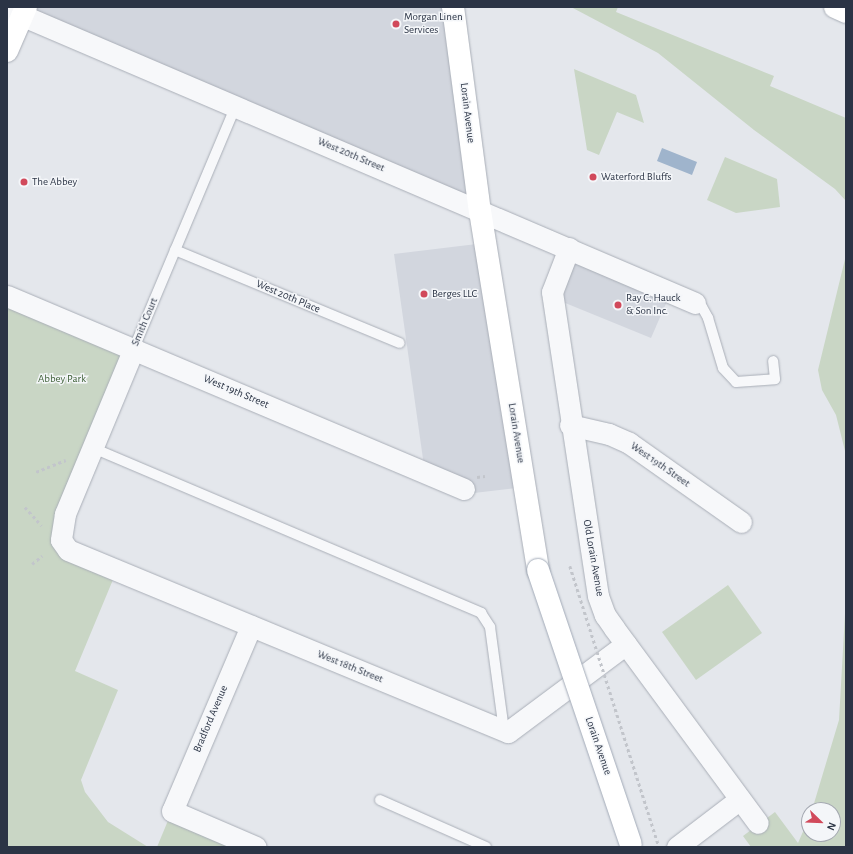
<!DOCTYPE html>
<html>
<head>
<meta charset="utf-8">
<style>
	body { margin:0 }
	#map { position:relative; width:853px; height:854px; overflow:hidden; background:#e4e7ec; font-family:"Alegreya Sans",sans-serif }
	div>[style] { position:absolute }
	.built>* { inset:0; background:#d2d6de }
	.green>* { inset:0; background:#c9d6c5 }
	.water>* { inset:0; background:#9fb4cc }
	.path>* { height:2.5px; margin-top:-1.25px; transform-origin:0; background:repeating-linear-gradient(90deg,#c2c5cb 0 3px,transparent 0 6px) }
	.roads { filter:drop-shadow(0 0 1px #a9aeb7) drop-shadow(0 0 1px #a9aeb7) }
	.lane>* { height:10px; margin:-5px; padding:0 5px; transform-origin:5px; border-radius:5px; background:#f7f8fa }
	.street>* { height:21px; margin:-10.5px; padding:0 10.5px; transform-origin:10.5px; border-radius:10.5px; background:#f7f8fa }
	.secondary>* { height:22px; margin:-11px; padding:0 11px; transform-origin:11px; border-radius:11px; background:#fff }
	.primary>* { height:22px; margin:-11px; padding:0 11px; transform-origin:11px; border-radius:11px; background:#fff }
	.path-bridge>* { height:2.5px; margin-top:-1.25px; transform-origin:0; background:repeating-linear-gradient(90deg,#c2c5cb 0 3px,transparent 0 6px) }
	.bridges { filter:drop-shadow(0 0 1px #a3abb8) drop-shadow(0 0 1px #a3abb8) }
	.primary-bridge>* { height:22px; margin:-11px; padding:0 11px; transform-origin:11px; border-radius:11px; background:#fff }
	.dots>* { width:11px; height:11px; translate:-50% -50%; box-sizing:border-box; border:2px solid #f4f6f9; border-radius:50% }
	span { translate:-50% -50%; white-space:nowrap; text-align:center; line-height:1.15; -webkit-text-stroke:3px #f4f6f9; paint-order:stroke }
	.poi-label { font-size:11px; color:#2b3445 }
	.left { translate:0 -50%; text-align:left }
	.street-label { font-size:11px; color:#2b3445 }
	.park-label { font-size:11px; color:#3f6138 }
	.frame { position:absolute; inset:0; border:8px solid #2b3445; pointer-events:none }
	.north { position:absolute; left:801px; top:802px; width:40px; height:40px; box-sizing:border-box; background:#f4f6f9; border:1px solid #a4a8b1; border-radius:50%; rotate:113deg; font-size:11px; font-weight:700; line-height:16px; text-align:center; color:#2b3445 }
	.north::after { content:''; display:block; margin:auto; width:14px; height:18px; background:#d1495b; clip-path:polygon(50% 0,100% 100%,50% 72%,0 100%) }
</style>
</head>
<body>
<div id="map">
	<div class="built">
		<div style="clip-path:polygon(26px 7px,453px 7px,480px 211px)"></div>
		<div style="clip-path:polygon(485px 243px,525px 487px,474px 493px,425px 473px,394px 254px)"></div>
		<div style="clip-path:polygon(569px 248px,671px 292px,651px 338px,553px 298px)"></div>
	</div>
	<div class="green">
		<div style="clip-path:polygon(571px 7px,618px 7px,616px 12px,774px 76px,770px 86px,846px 118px,846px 201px,835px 189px,754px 130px,658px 53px)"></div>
		<div style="clip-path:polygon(574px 69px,636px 95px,644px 123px,617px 112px,599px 155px,587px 150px)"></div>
		<div style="clip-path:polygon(725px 157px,777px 179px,780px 207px,736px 213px,707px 200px)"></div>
		<div style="clip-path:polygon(846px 255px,846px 492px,846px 455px,836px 415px,822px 390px,818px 370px)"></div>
		<div style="clip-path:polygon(7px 296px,134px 348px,61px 540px,117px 570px,75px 671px,118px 690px,81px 780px,85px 792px,108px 822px,148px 847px,7px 847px)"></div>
		<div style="clip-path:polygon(728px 585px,762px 633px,696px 680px,662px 632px)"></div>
		<div style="clip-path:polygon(846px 596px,846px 847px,751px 847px,743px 836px,775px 812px,798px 843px,809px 818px,809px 834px,833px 834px,833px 810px,812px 810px,839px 720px)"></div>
		<div style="clip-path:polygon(172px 811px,256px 847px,157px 847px)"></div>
	</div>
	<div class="water">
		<div style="clip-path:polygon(662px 148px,697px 162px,692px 175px,657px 161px)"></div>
	</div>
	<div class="path">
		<div style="left:36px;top:472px;width:32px;rotate:-22deg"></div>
		<div style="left:477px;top:477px;width:8px;rotate:-7deg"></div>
		<div style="left:25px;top:507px;width:25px;rotate:48deg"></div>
		<div style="left:32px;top:564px;width:13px;rotate:-39deg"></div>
	</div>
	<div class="roads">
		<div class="lane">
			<div style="left:175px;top:250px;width:243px;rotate:22.5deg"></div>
			<div style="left:695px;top:303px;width:8px;rotate:30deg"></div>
			<div style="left:702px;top:307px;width:13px;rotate:61deg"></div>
			<div style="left:708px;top:318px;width:52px;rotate:73.3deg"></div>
			<div style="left:723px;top:368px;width:19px;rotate:47deg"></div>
			<div style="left:736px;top:382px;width:39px;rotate:-4deg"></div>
			<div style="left:775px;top:379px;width:18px;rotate:-96deg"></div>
			<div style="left:134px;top:348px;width:264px;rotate:-67.2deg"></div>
			<div style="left:93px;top:448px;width:422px;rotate:23deg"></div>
			<div style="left:481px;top:613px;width:17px;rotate:57deg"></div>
			<div style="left:490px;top:627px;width:105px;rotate:82.3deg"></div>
			<div style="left:380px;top:800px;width:116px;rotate:23.9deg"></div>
		</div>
		<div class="street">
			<div style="left:7px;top:9px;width:748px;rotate:23.14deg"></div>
			<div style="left:569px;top:248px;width:47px;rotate:111.1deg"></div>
			<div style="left:552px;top:292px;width:307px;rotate:81.4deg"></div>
			<div style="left:598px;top:596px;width:20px;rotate:70deg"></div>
			<div style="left:605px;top:615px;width:16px;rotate:55deg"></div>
			<div style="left:614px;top:628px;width:242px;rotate:53.6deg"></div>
			<div style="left:7px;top:296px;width:496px;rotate:22.9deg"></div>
			<div style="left:134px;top:348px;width:180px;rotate:112.6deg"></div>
			<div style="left:65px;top:514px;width:26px;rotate:99deg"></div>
			<div style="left:61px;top:540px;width:12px;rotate:55deg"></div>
			<div style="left:68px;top:550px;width:476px;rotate:22.5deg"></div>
			<div style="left:508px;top:732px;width:147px;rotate:-36.7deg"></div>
			<div style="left:570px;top:425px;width:40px;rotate:13deg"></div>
			<div style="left:609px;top:434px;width:22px;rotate:24deg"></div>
			<div style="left:629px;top:443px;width:137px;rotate:35.2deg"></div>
			<div style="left:251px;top:626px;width:201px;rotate:113.1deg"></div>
			<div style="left:172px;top:811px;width:91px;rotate:23.2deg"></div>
			<div style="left:677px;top:847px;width:79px;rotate:-37.3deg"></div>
		</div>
		<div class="secondary">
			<div style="left:835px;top:7px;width:12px;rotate:24deg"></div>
			<div style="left:7px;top:51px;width:48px;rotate:-66.6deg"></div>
		</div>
		<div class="primary">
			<div style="left:453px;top:7px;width:206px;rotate:82.5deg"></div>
			<div style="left:480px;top:211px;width:364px;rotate:80.8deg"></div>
		</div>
	</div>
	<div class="path-bridge">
		<div style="left:570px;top:566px;width:295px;rotate:72.4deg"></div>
	</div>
	<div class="bridges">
		<div class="primary-bridge">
			<div style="left:538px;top:570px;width:289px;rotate:71.3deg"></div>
		</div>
	</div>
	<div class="dots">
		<div style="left:396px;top:24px;background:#d1495b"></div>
		<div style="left:593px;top:177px;background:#d1495b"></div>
		<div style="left:24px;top:182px;background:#d1495b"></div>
		<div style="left:424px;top:294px;background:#d1495b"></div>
		<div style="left:618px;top:305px;background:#d1495b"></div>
	</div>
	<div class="poi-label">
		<span class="left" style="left:404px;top:24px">Morgan Linen<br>Services</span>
		<span class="left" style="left:601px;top:177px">Waterford Bluffs</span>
		<span class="left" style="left:32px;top:182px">The Abbey</span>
		<span class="left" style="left:432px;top:294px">Berges LLC</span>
		<span class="left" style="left:626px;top:305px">Ray C. Hauck<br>&amp; Son Inc.</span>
	</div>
	<div class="street-label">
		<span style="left:467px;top:113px;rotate:83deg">Lorain Avenue</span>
		<span style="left:351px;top:155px;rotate:23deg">West 20th Street</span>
		<span style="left:288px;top:297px;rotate:23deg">West 20th Place</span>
		<span style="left:145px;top:322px;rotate:-67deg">Smith Court</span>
		<span style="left:236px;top:392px;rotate:23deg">West 19th Street</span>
		<span style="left:516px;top:433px;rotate:81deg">Lorain Avenue</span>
		<span style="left:660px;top:465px;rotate:35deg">West 19th Street</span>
		<span style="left:593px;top:558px;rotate:80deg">Old Lorain Avenue</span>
		<span style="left:350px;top:667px;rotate:22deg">West 18th Street</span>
		<span style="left:211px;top:719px;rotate:-67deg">Bradford Avenue</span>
		<span style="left:598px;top:746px;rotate:71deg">Lorain Avenue</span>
	</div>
	<div class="park-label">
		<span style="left:62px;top:379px">Abbey Park</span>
	</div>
	<div class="frame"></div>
	<div class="north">N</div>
</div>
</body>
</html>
